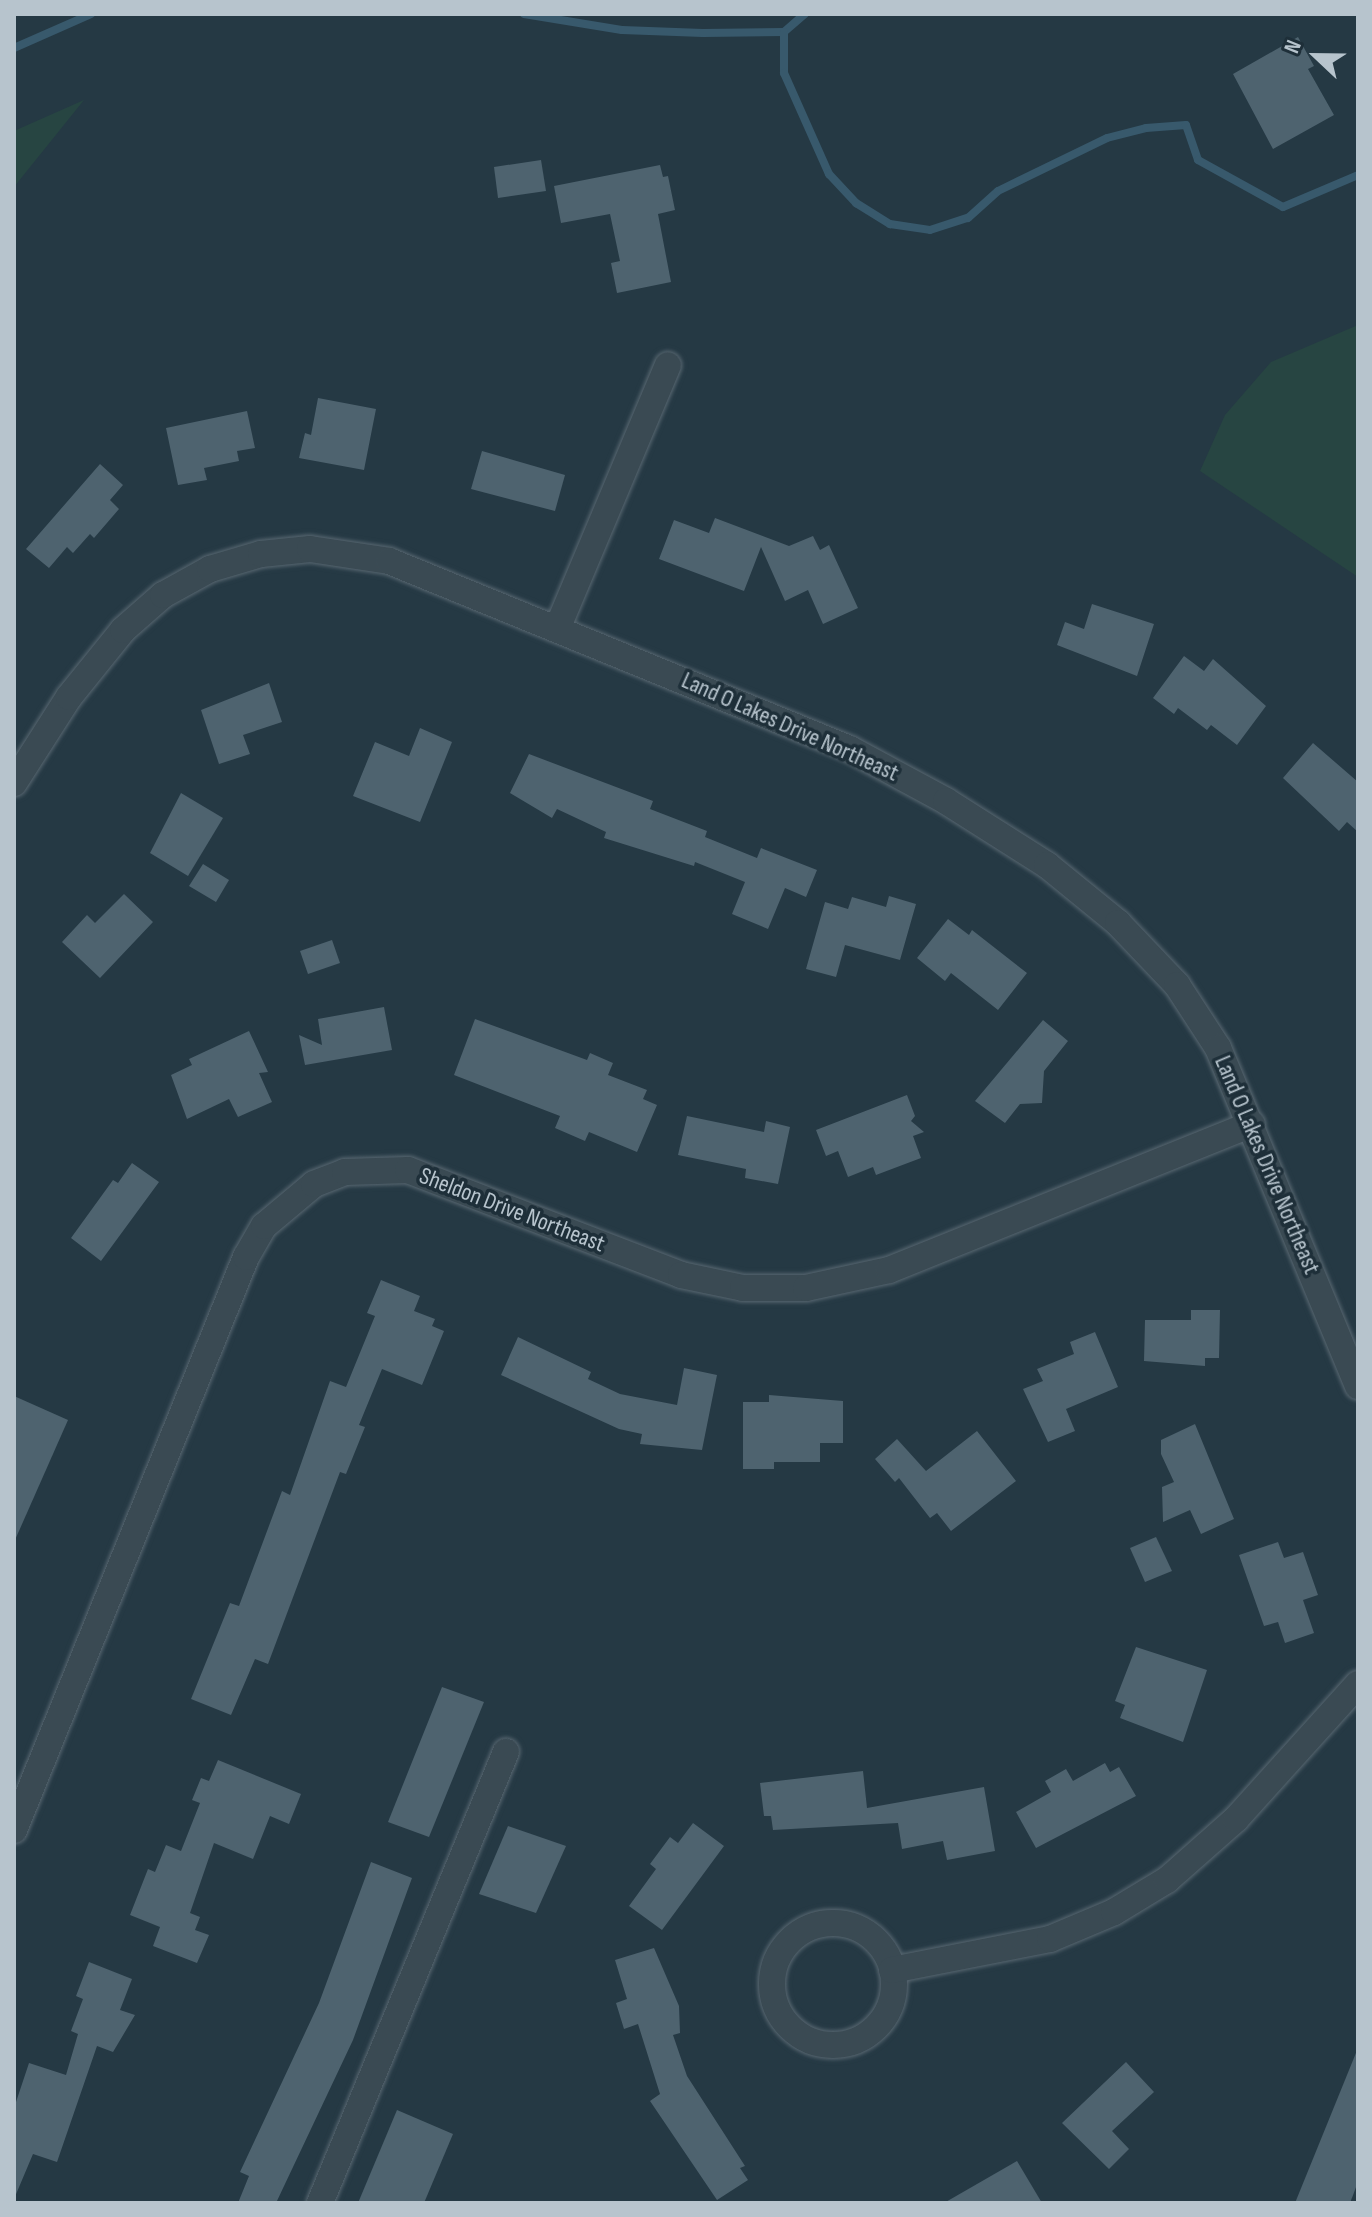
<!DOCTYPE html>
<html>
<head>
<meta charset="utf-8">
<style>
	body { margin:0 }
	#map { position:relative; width:1372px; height:2217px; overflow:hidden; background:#253944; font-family:"Sofia Sans Condensed",sans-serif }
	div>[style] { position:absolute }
	.green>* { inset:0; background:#274542 }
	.stream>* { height:8px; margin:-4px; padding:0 4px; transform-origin:4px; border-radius:4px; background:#38596c }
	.building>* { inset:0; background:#4e636f }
	.roads { filter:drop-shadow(0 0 2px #586771) drop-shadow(0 0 2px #586771) }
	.minor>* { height:26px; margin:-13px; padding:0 13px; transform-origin:13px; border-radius:13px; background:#3a4a53 }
	.minor>.ring { margin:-13px; padding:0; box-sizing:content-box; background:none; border:26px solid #3a4a53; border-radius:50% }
	span { translate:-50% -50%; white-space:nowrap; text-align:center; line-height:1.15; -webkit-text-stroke:7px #1e2f39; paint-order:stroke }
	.street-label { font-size:24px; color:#b7c4cd }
	.frame { position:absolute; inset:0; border:16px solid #b7c4cd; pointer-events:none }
	.north { position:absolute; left:1276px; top:16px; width:80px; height:80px; -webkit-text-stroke:6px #1e2f39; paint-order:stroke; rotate:292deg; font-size:22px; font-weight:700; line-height:32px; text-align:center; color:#b7c4cd }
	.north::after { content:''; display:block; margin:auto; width:28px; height:36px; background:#b7c4cd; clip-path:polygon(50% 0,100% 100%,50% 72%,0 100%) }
</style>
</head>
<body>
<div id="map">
	<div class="green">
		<div style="clip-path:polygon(84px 100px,14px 187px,14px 131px)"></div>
		<div style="clip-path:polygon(1358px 325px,1358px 577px,1200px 471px,1225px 415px,1271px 362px)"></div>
	</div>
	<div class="stream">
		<div style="left:524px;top:14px;width:99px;rotate:9.3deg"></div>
		<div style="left:622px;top:30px;width:81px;rotate:2.1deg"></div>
		<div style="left:703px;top:33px;width:81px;rotate:-0.7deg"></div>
		<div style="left:784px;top:32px;width:28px;rotate:-41deg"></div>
		<div style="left:784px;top:32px;width:41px;rotate:90deg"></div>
		<div style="left:784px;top:73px;width:111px;rotate:66deg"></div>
		<div style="left:829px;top:174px;width:40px;rotate:47deg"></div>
		<div style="left:856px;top:203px;width:40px;rotate:32deg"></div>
		<div style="left:890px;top:224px;width:40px;rotate:8.5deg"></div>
		<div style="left:930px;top:230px;width:40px;rotate:-18deg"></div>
		<div style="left:968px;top:218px;width:40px;rotate:-42deg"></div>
		<div style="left:998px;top:191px;width:121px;rotate:-25.9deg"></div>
		<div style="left:1107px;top:138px;width:40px;rotate:-14.4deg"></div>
		<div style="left:1146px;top:128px;width:40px;rotate:-4.3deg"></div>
		<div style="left:1186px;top:125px;width:37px;rotate:71deg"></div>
		<div style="left:1198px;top:160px;width:97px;rotate:28.9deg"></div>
		<div style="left:1283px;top:207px;width:82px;rotate:-23.1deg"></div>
		<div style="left:14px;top:48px;width:84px;rotate:-23.8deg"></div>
	</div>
	<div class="building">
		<div style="clip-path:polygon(1298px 37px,1314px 66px,1308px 69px,1334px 115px,1273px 149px,1233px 74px)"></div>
		<div style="clip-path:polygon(541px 160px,546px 191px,498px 198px,494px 167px)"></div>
		<div style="clip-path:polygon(660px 165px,663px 177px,668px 176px,675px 210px,658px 214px,671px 282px,617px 293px,611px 263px,620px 261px,610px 214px,561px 223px,554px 186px)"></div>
		<div style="clip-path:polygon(318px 398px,376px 409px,364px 470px,299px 458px,305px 433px,311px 435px)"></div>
		<div style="clip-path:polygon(247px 411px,255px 448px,237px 451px,239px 461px,204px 468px,207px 480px,178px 485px,166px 428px)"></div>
		<div style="clip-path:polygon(482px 451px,565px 475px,555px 511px,471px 489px)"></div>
		<div style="clip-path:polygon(100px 464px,123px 485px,110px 500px,119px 509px,94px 538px,90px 534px,73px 553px,67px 547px,49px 568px,26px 549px)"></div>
		<div style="clip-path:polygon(715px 518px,789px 546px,813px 536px,820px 550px,829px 545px,858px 608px,823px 624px,808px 590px,785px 601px,761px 547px,744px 591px,659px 559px,674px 520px,709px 533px)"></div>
		<div style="clip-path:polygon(1092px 604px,1154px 624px,1137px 676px,1057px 645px,1065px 622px,1084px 629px)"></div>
		<div style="clip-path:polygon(1184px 656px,1204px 671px,1213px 659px,1266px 706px,1237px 745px,1211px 725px,1207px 730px,1178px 708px,1174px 714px,1153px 698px)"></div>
		<div style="clip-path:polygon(269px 683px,282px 722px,243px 735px,250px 754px,219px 764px,201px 710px)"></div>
		<div style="clip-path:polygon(420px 728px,452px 742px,420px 822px,353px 796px,375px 742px,409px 756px)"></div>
		<div style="clip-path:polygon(1313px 743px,1358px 782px,1358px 832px,1347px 822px,1339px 831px,1283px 778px)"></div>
		<div style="clip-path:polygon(529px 754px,653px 801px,650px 809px,707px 831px,705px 837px,757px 858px,761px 848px,817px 870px,806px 897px,785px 888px,768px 929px,732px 914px,745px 882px,695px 862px,694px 866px,604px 838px,606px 832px,557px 809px,552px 818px,510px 793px)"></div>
		<div style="clip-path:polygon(181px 793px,223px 818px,188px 876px,150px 853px)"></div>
		<div style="clip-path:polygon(203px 864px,229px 880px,216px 902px,189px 886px)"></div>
		<div style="clip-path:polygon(124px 894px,153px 922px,100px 978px,62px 942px,87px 915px,95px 923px)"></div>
		<div style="clip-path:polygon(889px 896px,916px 904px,900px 960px,845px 945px,836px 977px,806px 969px,825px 902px,848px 909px,852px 897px,886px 907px)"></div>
		<div style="clip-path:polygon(948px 919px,969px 935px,972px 930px,1027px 973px,998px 1010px,951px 973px,945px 981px,917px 958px)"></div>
		<div style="clip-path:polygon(332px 940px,340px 963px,308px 974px,300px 951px)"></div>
		<div style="clip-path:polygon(384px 1007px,392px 1050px,305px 1065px,299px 1035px,322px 1045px,318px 1019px)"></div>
		<div style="clip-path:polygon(475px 1019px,587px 1060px,590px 1053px,613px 1063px,608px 1075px,647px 1090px,643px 1099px,657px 1105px,637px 1152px,589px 1132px,585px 1141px,555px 1128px,560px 1116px,454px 1075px)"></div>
		<div style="clip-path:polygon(1043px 1020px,1068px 1041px,1044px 1071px,1042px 1103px,1020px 1104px,1005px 1123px,975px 1101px)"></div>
		<div style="clip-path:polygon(249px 1031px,268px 1072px,259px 1073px,272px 1102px,238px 1117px,229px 1099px,187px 1119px,171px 1075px,192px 1065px,189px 1059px)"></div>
		<div style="clip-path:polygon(907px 1095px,915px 1116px,911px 1121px,924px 1132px,913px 1136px,921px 1158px,876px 1175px,873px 1167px,848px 1177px,838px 1151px,826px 1156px,816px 1130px)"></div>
		<div style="clip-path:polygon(687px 1116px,764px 1132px,766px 1121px,790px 1127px,778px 1184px,745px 1178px,746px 1169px,678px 1155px)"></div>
		<div style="clip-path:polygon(132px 1163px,159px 1182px,101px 1261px,71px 1238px,113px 1180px,118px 1183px)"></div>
		<div style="clip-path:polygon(381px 1280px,420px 1296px,414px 1311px,435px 1319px,432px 1326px,444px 1331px,422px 1385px,382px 1369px,359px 1425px,365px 1427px,346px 1474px,340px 1472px,268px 1664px,255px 1659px,231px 1715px,191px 1699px,230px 1603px,239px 1606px,282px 1491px,290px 1495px,330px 1381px,346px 1387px,375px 1316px,367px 1313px)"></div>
		<div style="clip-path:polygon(1191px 1310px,1220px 1310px,1219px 1358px,1205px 1358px,1205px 1366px,1144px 1361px,1145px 1320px,1191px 1320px)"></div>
		<div style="clip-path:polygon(1095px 1332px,1118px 1387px,1066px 1409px,1075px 1431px,1048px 1442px,1023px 1389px,1043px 1381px,1037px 1369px,1074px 1354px,1070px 1342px)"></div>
		<div style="clip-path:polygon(518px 1337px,591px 1372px,588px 1379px,620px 1394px,677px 1405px,684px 1368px,717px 1375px,702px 1450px,640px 1444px,642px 1434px,619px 1429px,501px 1375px)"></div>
		<div style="clip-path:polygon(769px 1395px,843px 1401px,843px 1443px,820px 1443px,820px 1462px,774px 1462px,774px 1469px,743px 1469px,743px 1402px,769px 1402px)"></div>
		<div style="clip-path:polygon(14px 1396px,68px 1420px,15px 1540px,14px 1540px)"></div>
		<div style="clip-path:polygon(1195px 1424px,1234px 1519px,1201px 1534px,1190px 1510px,1163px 1522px,1162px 1487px,1174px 1482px,1161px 1454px,1161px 1440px)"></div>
		<div style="clip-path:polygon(977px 1431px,1016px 1481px,951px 1531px,937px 1513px,930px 1518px,899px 1478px,895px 1482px,875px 1459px,897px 1439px,926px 1471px)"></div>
		<div style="clip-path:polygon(1156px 1537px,1172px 1571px,1145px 1582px,1130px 1548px)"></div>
		<div style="clip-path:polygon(1278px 1542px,1284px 1558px,1303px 1552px,1318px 1595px,1303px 1600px,1314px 1633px,1285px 1643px,1278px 1622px,1264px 1626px,1239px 1555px)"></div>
		<div style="clip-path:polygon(1136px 1647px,1207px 1670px,1183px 1742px,1120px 1718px,1125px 1705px,1115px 1701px)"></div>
		<div style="clip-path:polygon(442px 1687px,484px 1702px,429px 1837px,388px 1822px)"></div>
		<div style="clip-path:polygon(218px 1760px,301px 1794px,289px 1824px,270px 1816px,253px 1859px,214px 1843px,190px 1913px,200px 1917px,195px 1930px,209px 1935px,197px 1963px,153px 1946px,160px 1927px,130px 1915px,148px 1869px,155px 1872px,166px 1845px,181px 1851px,200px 1803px,192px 1800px,201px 1778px,209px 1781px)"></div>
		<div style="clip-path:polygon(1105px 1763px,1110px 1772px,1119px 1767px,1136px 1796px,1036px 1848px,1016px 1812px,1051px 1792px,1045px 1781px,1066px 1769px,1073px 1781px)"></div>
		<div style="clip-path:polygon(863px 1771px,867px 1808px,984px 1787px,995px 1851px,947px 1860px,943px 1841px,902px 1849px,898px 1823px,773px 1830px,771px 1816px,764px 1816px,760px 1783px)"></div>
		<div style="clip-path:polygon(693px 1823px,724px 1846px,662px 1930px,629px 1906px,656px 1869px,650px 1864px,670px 1837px,678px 1843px)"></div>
		<div style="clip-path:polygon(508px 1826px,566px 1846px,536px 1913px,479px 1894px)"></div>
		<div style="clip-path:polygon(371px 1862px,412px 1878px,353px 2040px,276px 2203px,238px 2203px,249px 2176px,240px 2172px,319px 2003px)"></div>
		<div style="clip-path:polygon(654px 1948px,679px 2006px,680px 2033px,673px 2035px,687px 2076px,745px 2166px,740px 2168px,748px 2180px,717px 2200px,650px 2101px,660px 2094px,638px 2024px,624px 2029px,616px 2003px,627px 1999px,615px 1960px)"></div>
		<div style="clip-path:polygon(89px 1962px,132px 1979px,120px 2010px,135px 2015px,113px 2052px,97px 2046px,57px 2162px,33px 2154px,14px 2199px,14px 2108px,29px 2063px,66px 2075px,78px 2034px,71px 2031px,83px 1999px,76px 1996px)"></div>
		<div style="clip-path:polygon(1358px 2048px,1358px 2182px,1350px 2203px,1295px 2203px)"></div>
		<div style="clip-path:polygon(1126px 2062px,1154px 2092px,1112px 2131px,1129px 2149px,1109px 2169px,1062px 2123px)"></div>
		<div style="clip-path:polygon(397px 2110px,453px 2134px,424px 2203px,358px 2203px)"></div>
		<div style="clip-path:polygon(1017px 2161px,1042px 2203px,944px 2203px)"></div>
	</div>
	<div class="roads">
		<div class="minor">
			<div style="left:557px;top:629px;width:286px;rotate:-67.2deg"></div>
			<div style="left:14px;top:783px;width:102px;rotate:-57.4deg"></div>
			<div style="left:69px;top:697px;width:86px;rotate:-51.1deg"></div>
			<div style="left:123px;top:630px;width:53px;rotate:-41.2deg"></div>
			<div style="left:163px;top:595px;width:54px;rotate:-29deg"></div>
			<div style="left:210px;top:569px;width:53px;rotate:-16.4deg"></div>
			<div style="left:261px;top:554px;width:49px;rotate:-5.8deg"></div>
			<div style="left:310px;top:549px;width:80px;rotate:8.6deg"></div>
			<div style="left:389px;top:561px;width:498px;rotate:22.2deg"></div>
			<div style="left:850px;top:749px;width:109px;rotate:28.4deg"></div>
			<div style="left:946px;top:801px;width:120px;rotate:32.4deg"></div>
			<div style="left:1047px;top:865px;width:92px;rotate:39.2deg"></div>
			<div style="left:1118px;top:923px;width:86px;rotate:46.4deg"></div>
			<div style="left:1177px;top:985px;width:75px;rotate:56.9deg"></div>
			<div style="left:1218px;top:1048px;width:366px;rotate:67.5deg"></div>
			<div style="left:14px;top:1830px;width:618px;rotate:-67.96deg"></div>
			<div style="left:246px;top:1257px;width:36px;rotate:-60deg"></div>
			<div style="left:264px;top:1226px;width:65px;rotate:-40deg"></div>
			<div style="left:314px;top:1184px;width:33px;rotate:-21deg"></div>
			<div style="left:345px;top:1172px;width:63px;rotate:-1.8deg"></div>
			<div style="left:408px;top:1170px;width:292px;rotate:21deg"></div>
			<div style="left:681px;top:1275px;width:63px;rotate:11.8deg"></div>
			<div style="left:743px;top:1288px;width:63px"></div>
			<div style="left:806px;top:1288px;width:85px;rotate:-12.2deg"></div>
			<div style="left:889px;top:1270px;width:391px;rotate:-21.9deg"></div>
			<div class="ring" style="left:772px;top:1923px;width:96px;height:96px"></div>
			<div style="left:892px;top:1970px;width:161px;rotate:-11.1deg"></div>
			<div style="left:1050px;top:1939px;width:69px;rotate:-22.9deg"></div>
			<div style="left:1114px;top:1912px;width:62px;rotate:-31.1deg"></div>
			<div style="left:1167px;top:1880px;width:92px;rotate:-41.5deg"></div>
			<div style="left:1236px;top:1819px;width:182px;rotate:-47.9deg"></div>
			<div style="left:320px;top:2203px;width:488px;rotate:-67.6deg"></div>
		</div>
	</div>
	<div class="street-label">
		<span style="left:790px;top:727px;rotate:24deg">Land O Lakes Drive Northeast</span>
		<span style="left:1267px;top:1165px;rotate:67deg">Land O Lakes Drive Northeast</span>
		<span style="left:512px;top:1210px;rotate:21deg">Sheldon Drive Northeast</span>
	</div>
	<div class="frame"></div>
	<div class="north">N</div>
</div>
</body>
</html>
